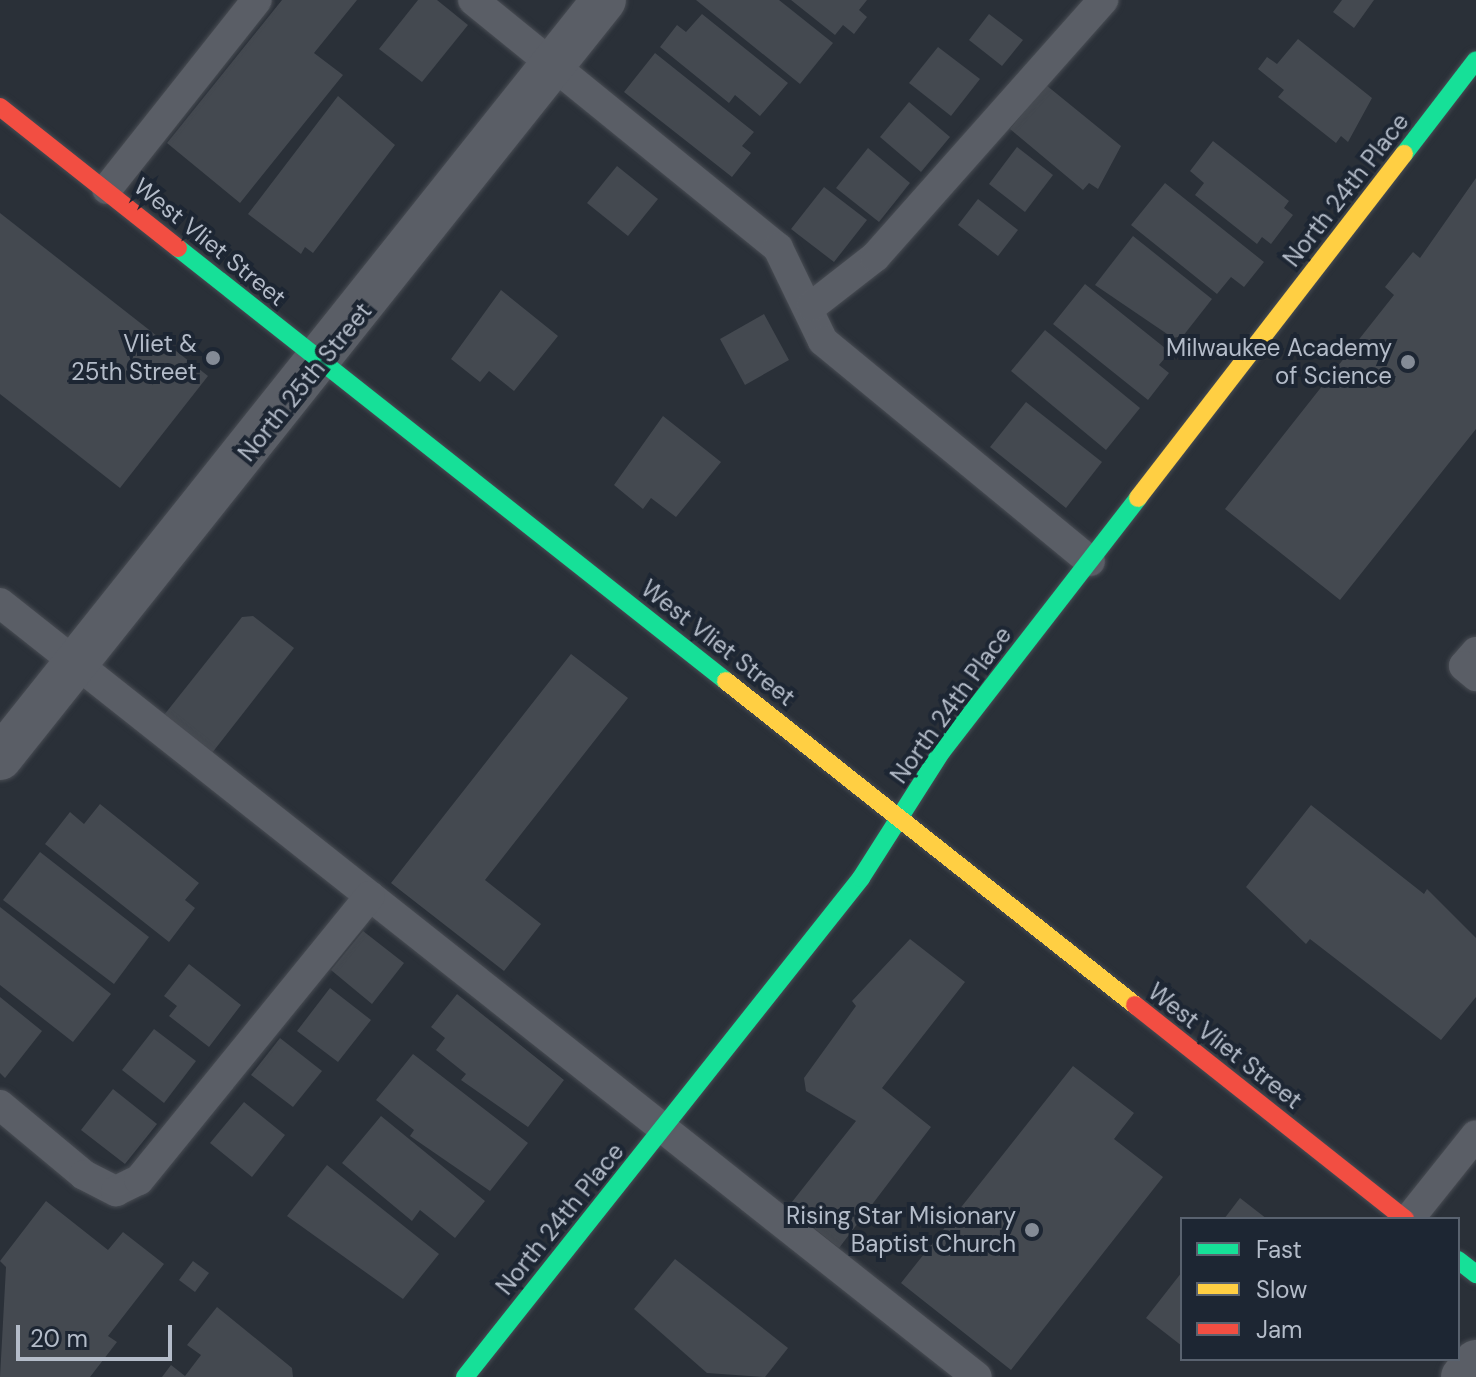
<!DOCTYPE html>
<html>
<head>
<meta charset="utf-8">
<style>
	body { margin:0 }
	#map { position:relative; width:1476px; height:1377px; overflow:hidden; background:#2a3038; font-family:"DM Sans",sans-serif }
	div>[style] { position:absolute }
	.building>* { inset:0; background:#444950 }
	.roads { filter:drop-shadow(0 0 2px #484c53) drop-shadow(0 0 2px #484c53) }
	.lane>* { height:30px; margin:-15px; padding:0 15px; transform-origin:15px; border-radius:15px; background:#5a5e66 }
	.street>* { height:44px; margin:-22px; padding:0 22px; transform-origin:22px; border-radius:22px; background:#5a5e66 }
	.fast>* { height:18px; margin:-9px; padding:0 9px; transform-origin:9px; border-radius:9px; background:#16e098 }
	.slow>* { height:18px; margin:-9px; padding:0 9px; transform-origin:9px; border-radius:9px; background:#ffcf43 }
	.jam>* { height:18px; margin:-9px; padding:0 9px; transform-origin:9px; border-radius:9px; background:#f24e42 }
	.dots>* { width:22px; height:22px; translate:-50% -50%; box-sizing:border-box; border:4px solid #1d2633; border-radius:50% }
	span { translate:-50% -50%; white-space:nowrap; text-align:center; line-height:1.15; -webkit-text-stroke:8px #1d2633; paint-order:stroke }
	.street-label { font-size:24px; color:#b4bcc9 }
	.poi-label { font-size:24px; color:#b4bcc9 }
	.right { translate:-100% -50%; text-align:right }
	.legend { position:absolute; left:1180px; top:1217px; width:280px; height:144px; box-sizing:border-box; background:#1d2633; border:2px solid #59626f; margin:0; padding:10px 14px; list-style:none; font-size:24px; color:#b4bcc9 }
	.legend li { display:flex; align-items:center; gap:16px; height:40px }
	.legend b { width:40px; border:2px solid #59626f }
	.scale { position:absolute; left:16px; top:1325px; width:156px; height:36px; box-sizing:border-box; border:4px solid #b4bcc9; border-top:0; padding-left:10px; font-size:24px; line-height:28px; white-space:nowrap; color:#b4bcc9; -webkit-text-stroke:6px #1d2633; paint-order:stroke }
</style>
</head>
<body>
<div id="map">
	<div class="building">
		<div style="clip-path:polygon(282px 0,357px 0,314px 53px,343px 75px,240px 203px,167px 143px)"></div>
		<div style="clip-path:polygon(418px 0,437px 0,468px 25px,422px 82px,379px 49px)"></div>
		<div style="clip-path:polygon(696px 0,779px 0,833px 43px,800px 84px)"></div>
		<div style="clip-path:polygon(791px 0,867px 0,859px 10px,867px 17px,854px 34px,843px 25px,835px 35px)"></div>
		<div style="clip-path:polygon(1342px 0,1374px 0,1354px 28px,1333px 12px)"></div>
		<div style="clip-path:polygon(702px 14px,788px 83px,760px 116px,735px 95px,729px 103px,660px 47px,677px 25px,686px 32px)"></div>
		<div style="clip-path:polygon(989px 14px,1023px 40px,1002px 66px,969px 40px)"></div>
		<div style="clip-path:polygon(1298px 39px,1372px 98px,1348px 142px,1341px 136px,1336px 143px,1278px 97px,1284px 90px,1258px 69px,1267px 57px,1277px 64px)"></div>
		<div style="clip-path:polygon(938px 47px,980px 79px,951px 116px,909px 83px)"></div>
		<div style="clip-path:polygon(655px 53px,754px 132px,742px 146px,751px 153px,732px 177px,624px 92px)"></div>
		<div style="clip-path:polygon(1046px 85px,1121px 146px,1098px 189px,1089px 183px,1083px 190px,1010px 129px)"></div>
		<div style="clip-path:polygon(338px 96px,395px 145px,313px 253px,305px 247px,301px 254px,248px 214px)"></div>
		<div style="clip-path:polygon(909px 102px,950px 137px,921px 172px,880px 137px)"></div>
		<div style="clip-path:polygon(1213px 141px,1289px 201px,1284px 208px,1293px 215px,1271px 244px,1262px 237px,1257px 244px,1195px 195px,1204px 183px,1190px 171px)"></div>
		<div style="clip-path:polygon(1017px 147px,1053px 175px,1025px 212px,989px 184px)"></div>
		<div style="clip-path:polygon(868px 148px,910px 183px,879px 222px,836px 188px)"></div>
		<div style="clip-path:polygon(617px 166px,658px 199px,628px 236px,587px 203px)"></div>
		<div style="clip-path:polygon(1476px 178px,1476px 429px,1340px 600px,1225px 509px,1394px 295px,1385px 287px,1413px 252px,1420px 258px)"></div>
		<div style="clip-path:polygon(1165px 183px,1264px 262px,1244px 287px,1231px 277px,1217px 294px,1131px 225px)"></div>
		<div style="clip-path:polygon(824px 187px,867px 220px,834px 262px,791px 229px)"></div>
		<div style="clip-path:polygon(978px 199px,1018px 230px,998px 256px,958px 225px)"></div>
		<div style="clip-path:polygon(0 213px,208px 376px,120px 488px,0 394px)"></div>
		<div style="clip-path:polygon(1133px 236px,1212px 299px,1183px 336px,1173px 338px,1095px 285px)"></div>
		<div style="clip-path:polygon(1085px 284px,1170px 352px,1159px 365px,1169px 373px,1148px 400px,1053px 324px)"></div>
		<div style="clip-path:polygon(501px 290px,558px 336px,514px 391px,489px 371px,480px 382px,451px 359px)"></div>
		<div style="clip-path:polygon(764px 314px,789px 360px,745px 385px,720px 339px)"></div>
		<div style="clip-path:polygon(1045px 330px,1140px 408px,1106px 450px,1011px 371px)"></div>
		<div style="clip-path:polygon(1026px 402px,1102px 462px,1066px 508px,990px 447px)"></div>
		<div style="clip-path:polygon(663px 416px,721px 462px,676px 517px,651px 498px,643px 509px,614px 485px)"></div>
		<div style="clip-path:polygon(253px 616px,294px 648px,212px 753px,164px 715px,242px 617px)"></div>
		<div style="clip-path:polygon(571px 654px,628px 698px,485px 880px,541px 924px,504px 971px,391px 883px)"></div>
		<div style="clip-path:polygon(100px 804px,199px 883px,185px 900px,195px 908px,169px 942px,45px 844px,70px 812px,84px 824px)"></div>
		<div style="clip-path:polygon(1311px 805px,1424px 894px,1427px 889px,1476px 938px,1476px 997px,1441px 1040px,1310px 939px,1306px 944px,1246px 887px)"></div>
		<div style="clip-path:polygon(40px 852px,149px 937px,114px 984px,3px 900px)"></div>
		<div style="clip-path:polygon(0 907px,111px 994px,73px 1042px,0 985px)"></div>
		<div style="clip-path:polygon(363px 931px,404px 963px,372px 1004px,331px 970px)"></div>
		<div style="clip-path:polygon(910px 939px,965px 982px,882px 1088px,931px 1127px,839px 1248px,788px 1207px,856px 1121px,806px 1091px,804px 1078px,856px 1006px,852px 1001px)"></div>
		<div style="clip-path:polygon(189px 964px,241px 1005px,209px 1047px,169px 1016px,177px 1006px,164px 996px)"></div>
		<div style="clip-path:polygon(330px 988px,371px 1020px,338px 1062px,297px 1031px)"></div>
		<div style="clip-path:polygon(457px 994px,564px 1080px,528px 1127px,461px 1080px,466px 1074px,436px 1050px,445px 1038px,431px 1027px)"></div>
		<div style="clip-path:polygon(0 997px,42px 1031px,5px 1078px,0 1073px)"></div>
		<div style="clip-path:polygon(154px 1029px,196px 1061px,164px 1103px,122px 1070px)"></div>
		<div style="clip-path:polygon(280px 1038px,322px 1071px,293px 1107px,251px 1075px)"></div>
		<div style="clip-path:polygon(413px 1054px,528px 1143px,490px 1191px,410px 1136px,414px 1130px,376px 1100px)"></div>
		<div style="clip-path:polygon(1073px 1066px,1134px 1113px,1114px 1139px,1163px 1177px,1011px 1370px,901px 1283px)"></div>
		<div style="clip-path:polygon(113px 1089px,157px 1124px,125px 1164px,81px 1130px)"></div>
		<div style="clip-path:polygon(244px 1102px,285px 1135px,252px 1177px,210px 1143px)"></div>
		<div style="clip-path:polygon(381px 1116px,485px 1201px,455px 1238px,420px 1210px,412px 1221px,342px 1163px)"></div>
		<div style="clip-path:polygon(327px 1165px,439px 1254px,403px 1299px,287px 1216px)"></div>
		<div style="clip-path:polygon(1240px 1198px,1267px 1219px,1224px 1219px)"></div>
		<div style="clip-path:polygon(46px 1201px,108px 1250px,123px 1232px,164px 1264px,108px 1336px,117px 1342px,90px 1377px,0 1377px,6px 1267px,0 1261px)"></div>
		<div style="clip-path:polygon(675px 1259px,788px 1348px,765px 1377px,707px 1373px,634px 1309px)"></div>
		<div style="clip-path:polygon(193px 1261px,209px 1273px,195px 1292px,179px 1280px)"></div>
		<div style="clip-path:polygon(1182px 1272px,1182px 1346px,1146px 1318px)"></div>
		<div style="clip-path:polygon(217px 1307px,292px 1368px,293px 1377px,162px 1377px,171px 1365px,185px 1376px,201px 1355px,187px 1345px)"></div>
	</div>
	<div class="roads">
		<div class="lane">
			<div style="left:473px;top:0;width:393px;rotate:39.1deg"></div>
			<div style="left:778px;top:248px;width:103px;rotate:64.2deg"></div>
			<div style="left:823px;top:341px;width:346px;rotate:39.5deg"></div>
			<div style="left:107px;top:189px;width:241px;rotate:-51.6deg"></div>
			<div style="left:812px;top:306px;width:80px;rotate:-37.9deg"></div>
			<div style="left:875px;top:257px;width:344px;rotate:-48.4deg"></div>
			<div style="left:0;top:603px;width:1246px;rotate:38.39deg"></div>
			<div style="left:1476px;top:652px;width:18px;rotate:131deg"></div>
			<div style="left:1464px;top:666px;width:16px;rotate:40deg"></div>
			<div style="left:0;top:1105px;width:109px;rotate:39.8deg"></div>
			<div style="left:84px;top:1175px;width:36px;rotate:27deg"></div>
			<div style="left:116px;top:1191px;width:25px;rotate:-26deg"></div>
			<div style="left:139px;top:1180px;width:366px;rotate:-50.9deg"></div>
			<div style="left:1409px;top:1219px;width:107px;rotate:-51.4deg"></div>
		</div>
		<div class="street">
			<div style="left:0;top:758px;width:969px;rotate:-51.45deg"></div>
			<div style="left:1463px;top:1377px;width:20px;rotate:-49deg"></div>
		</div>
		<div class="fast">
			<div style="left:1404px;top:154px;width:118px;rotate:-52.5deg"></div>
			<div style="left:178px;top:248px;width:698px;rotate:38.31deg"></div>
			<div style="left:1458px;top:1260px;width:23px;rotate:38deg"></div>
			<div style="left:465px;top:1377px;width:637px;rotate:-51.56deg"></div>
			<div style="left:861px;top:878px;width:151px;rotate:-57.5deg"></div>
			<div style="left:942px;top:751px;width:320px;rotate:-52.2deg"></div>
		</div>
		<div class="slow">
			<div style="left:1138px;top:498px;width:435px;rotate:-52.3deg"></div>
			<div style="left:726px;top:681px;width:522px;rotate:38.39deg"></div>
		</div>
		<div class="jam">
			<div style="left:0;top:107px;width:227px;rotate:38.4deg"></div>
			<div style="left:1135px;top:1005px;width:345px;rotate:38.4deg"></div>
		</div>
	</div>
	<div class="dots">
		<div style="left:213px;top:358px;background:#848b96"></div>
		<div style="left:1408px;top:362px;background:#848b96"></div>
		<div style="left:1032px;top:1230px;background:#848b96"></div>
	</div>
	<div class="street-label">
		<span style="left:1346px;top:190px;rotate:-52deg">North 24th Place</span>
		<span style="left:210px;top:242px;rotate:39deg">West Vliet Street</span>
		<span style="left:305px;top:382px;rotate:-51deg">North 25th Street</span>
		<span style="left:718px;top:643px;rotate:38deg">West Vliet Street</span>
		<span style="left:951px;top:705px;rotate:-54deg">North 24th Place</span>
		<span style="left:1225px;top:1046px;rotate:38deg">West Vliet Street</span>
		<span style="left:560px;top:1219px;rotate:-51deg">North 24th Place</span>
	</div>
	<div class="poi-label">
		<span class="right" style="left:197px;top:358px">Vliet &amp;<br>25th Street</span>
		<span class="right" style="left:1392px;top:362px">Milwaukee Academy<br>of Science</span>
		<span class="right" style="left:1016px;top:1230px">Rising Star Misionary<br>Baptist Church</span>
	</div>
	<ul class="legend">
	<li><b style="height:10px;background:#16e098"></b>Fast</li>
	<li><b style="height:10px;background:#ffcf43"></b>Slow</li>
	<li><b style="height:10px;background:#f24e42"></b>Jam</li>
	</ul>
	<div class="scale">20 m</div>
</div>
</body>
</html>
